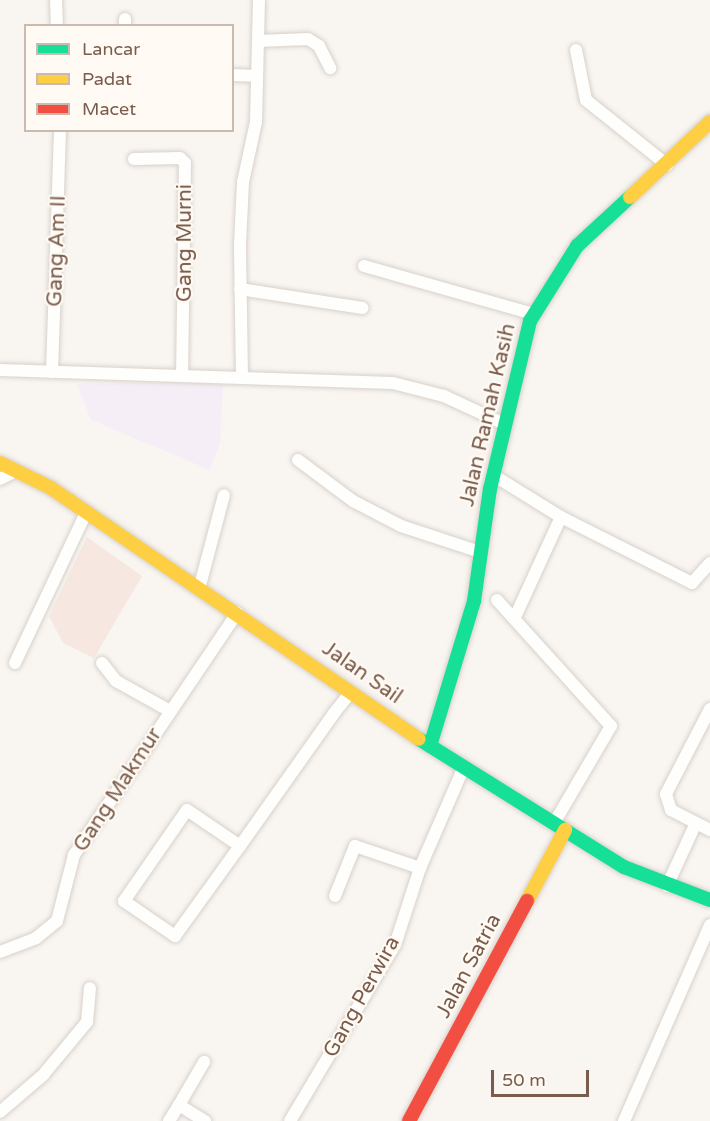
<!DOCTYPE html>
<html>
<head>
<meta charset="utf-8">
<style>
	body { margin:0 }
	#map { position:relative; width:710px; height:1121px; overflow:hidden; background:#f9f5f0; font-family:"Varela Round",sans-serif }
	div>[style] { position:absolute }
	.commercial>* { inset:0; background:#f6e8e1 }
	.education>* { inset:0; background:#f6eef6 }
	.roads { filter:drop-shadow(0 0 2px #d7d1cb) drop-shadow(0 0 2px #d7d1cb) }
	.street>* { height:12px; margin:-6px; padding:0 6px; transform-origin:6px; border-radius:6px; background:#fefefd }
	.fast>* { height:14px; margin:-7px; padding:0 7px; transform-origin:7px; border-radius:7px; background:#16e098 }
	.slow>* { height:14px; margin:-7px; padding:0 7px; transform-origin:7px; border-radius:7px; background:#ffcf43 }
	.jam>* { height:14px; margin:-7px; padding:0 7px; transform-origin:7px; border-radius:7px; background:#f24e42 }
	span { translate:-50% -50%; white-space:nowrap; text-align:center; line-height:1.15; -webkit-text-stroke:4.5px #fffaf3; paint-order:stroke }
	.street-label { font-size:21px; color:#7a5c4d }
	.legend { position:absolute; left:24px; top:24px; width:210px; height:108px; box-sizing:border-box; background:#fffaf3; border:2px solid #cabbb1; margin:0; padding:8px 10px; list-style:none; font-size:18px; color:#7a5c4d }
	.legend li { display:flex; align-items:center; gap:12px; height:30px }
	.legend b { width:30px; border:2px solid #cabbb1 }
	.scale { position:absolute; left:491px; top:1070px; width:98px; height:27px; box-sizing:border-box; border:3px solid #7a5c4d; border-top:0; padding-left:8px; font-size:18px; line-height:21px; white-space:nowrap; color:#7a5c4d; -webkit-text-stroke:4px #fffaf3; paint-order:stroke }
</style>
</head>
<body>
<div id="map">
	<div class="commercial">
		<div style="clip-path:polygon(87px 537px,142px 576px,94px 658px,63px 643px,49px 616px)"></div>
	</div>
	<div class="education">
		<div style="clip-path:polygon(223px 382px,220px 443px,210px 470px,91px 420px,77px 384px)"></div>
	</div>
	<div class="roads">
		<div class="street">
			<div style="left:56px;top:0;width:26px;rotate:88deg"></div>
			<div style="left:125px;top:26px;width:7px;rotate:-90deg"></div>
			<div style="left:258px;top:41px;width:50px;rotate:-2.3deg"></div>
			<div style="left:308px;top:39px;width:13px;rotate:32deg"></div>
			<div style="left:319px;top:46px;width:25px;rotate:63deg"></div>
			<div style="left:576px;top:50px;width:51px;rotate:78.7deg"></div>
			<div style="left:586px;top:100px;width:104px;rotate:38.7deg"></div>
			<div style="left:232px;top:75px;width:25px;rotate:2deg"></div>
			<div style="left:134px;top:159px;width:46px;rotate:-1.2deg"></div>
			<div style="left:180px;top:158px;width:7px;rotate:45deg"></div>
			<div style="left:185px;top:163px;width:213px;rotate:90.8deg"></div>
			<div style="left:364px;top:266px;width:177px;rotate:15.8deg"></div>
			<div style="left:240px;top:289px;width:124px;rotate:8.8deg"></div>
			<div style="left:0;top:370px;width:393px;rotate:1.9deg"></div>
			<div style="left:393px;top:383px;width:53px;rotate:14.3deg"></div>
			<div style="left:444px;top:396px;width:66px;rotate:25deg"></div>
			<div style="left:52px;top:372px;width:242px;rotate:-88.1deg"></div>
			<div style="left:242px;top:376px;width:132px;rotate:-90.9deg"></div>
			<div style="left:240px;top:244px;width:62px;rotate:-87.2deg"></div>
			<div style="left:243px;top:182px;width:61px;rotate:-77.8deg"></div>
			<div style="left:256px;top:122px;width:122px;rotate:-88.6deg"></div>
			<div style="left:298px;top:460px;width:69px;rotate:36.7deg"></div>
			<div style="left:353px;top:501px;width:54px;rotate:27.5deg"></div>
			<div style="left:401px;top:526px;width:83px;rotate:18.2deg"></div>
			<div style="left:493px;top:475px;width:80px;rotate:31.7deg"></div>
			<div style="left:0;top:479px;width:13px;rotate:-27deg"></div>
			<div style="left:199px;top:589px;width:97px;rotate:-75.1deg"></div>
			<div style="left:497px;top:600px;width:170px;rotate:47.9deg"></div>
			<div style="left:611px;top:726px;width:113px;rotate:120.4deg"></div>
			<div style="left:515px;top:617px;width:110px;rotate:-65.3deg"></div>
			<div style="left:561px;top:517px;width:147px;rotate:26.7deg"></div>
			<div style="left:692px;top:583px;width:27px;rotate:-48deg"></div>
			<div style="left:15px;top:663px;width:166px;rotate:-64.7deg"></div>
			<div style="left:102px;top:663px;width:23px;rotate:52deg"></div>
			<div style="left:116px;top:681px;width:62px;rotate:29.1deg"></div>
			<div style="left:710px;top:709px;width:96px;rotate:117.4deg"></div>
			<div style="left:666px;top:794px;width:17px;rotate:73deg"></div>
			<div style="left:671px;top:810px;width:44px;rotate:27.1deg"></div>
			<div style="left:240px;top:846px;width:64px;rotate:-145.8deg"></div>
			<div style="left:187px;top:810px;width:111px;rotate:124.7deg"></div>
			<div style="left:124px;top:901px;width:62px;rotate:34.5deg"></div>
			<div style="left:175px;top:936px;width:111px;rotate:-54.2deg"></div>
			<div style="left:240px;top:846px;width:163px;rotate:-54.7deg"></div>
			<div style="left:334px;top:713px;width:27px;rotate:-51deg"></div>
			<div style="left:667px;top:886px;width:69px;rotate:-65.3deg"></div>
			<div style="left:335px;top:896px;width:54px;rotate:-68.2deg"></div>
			<div style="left:355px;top:846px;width:69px;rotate:18.7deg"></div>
			<div style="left:0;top:952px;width:39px;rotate:-21deg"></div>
			<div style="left:36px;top:938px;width:27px;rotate:-39deg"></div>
			<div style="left:57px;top:921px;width:68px;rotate:-75.6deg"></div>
			<div style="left:74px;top:855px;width:292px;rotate:-56deg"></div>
			<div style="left:179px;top:1105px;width:50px;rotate:-59.8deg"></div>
			<div style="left:0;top:1112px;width:57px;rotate:-40.7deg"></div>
			<div style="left:43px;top:1075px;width:69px;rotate:-50.3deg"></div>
			<div style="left:87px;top:1022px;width:34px;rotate:-85deg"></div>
			<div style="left:169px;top:1121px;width:19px;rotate:-58deg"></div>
			<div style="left:179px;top:1105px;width:31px;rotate:32deg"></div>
			<div style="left:290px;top:1121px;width:205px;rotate:-59.2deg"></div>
			<div style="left:395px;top:945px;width:81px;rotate:-72deg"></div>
			<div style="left:420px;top:868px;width:110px;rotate:-66.5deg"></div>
			<div style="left:624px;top:1121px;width:214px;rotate:-66.3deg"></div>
		</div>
		<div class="fast">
			<div style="left:419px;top:739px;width:242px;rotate:32deg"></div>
			<div style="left:624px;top:867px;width:92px;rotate:21deg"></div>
			<div style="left:430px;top:746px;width:152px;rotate:-73.1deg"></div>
			<div style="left:474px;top:601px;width:113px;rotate:-81.9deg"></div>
			<div style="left:490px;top:489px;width:173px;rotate:-76.6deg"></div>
			<div style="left:530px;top:321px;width:89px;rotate:-57.9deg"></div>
			<div style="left:577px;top:246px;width:72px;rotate:-42.8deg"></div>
		</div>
		<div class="slow">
			<div style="left:630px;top:197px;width:110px;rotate:-43.2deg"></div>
			<div style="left:0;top:463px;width:57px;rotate:26.1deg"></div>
			<div style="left:51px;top:488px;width:445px;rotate:34.3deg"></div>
			<div style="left:527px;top:901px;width:81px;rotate:-61.8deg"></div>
		</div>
		<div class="jam">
			<div style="left:409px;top:1121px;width:250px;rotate:-61.8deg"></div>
		</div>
	</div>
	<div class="street-label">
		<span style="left:185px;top:243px;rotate:-90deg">Gang Murni</span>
		<span style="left:57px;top:251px;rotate:-88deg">Gang Am II</span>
		<span style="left:488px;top:415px;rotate:-77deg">Jalan Ramah Kasih</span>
		<span style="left:362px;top:673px;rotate:35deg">Jalan Sail</span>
		<span style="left:118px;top:790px;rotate:-57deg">Gang Makmur</span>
		<span style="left:469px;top:966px;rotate:-62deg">Jalan Satria</span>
		<span style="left:362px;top:997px;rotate:-61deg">Gang Perwira</span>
	</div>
	<ul class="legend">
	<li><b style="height:8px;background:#16e098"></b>Lancar</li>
	<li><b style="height:8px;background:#ffcf43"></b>Padat</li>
	<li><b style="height:8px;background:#f24e42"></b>Macet</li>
	</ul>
	<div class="scale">50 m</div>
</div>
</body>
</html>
